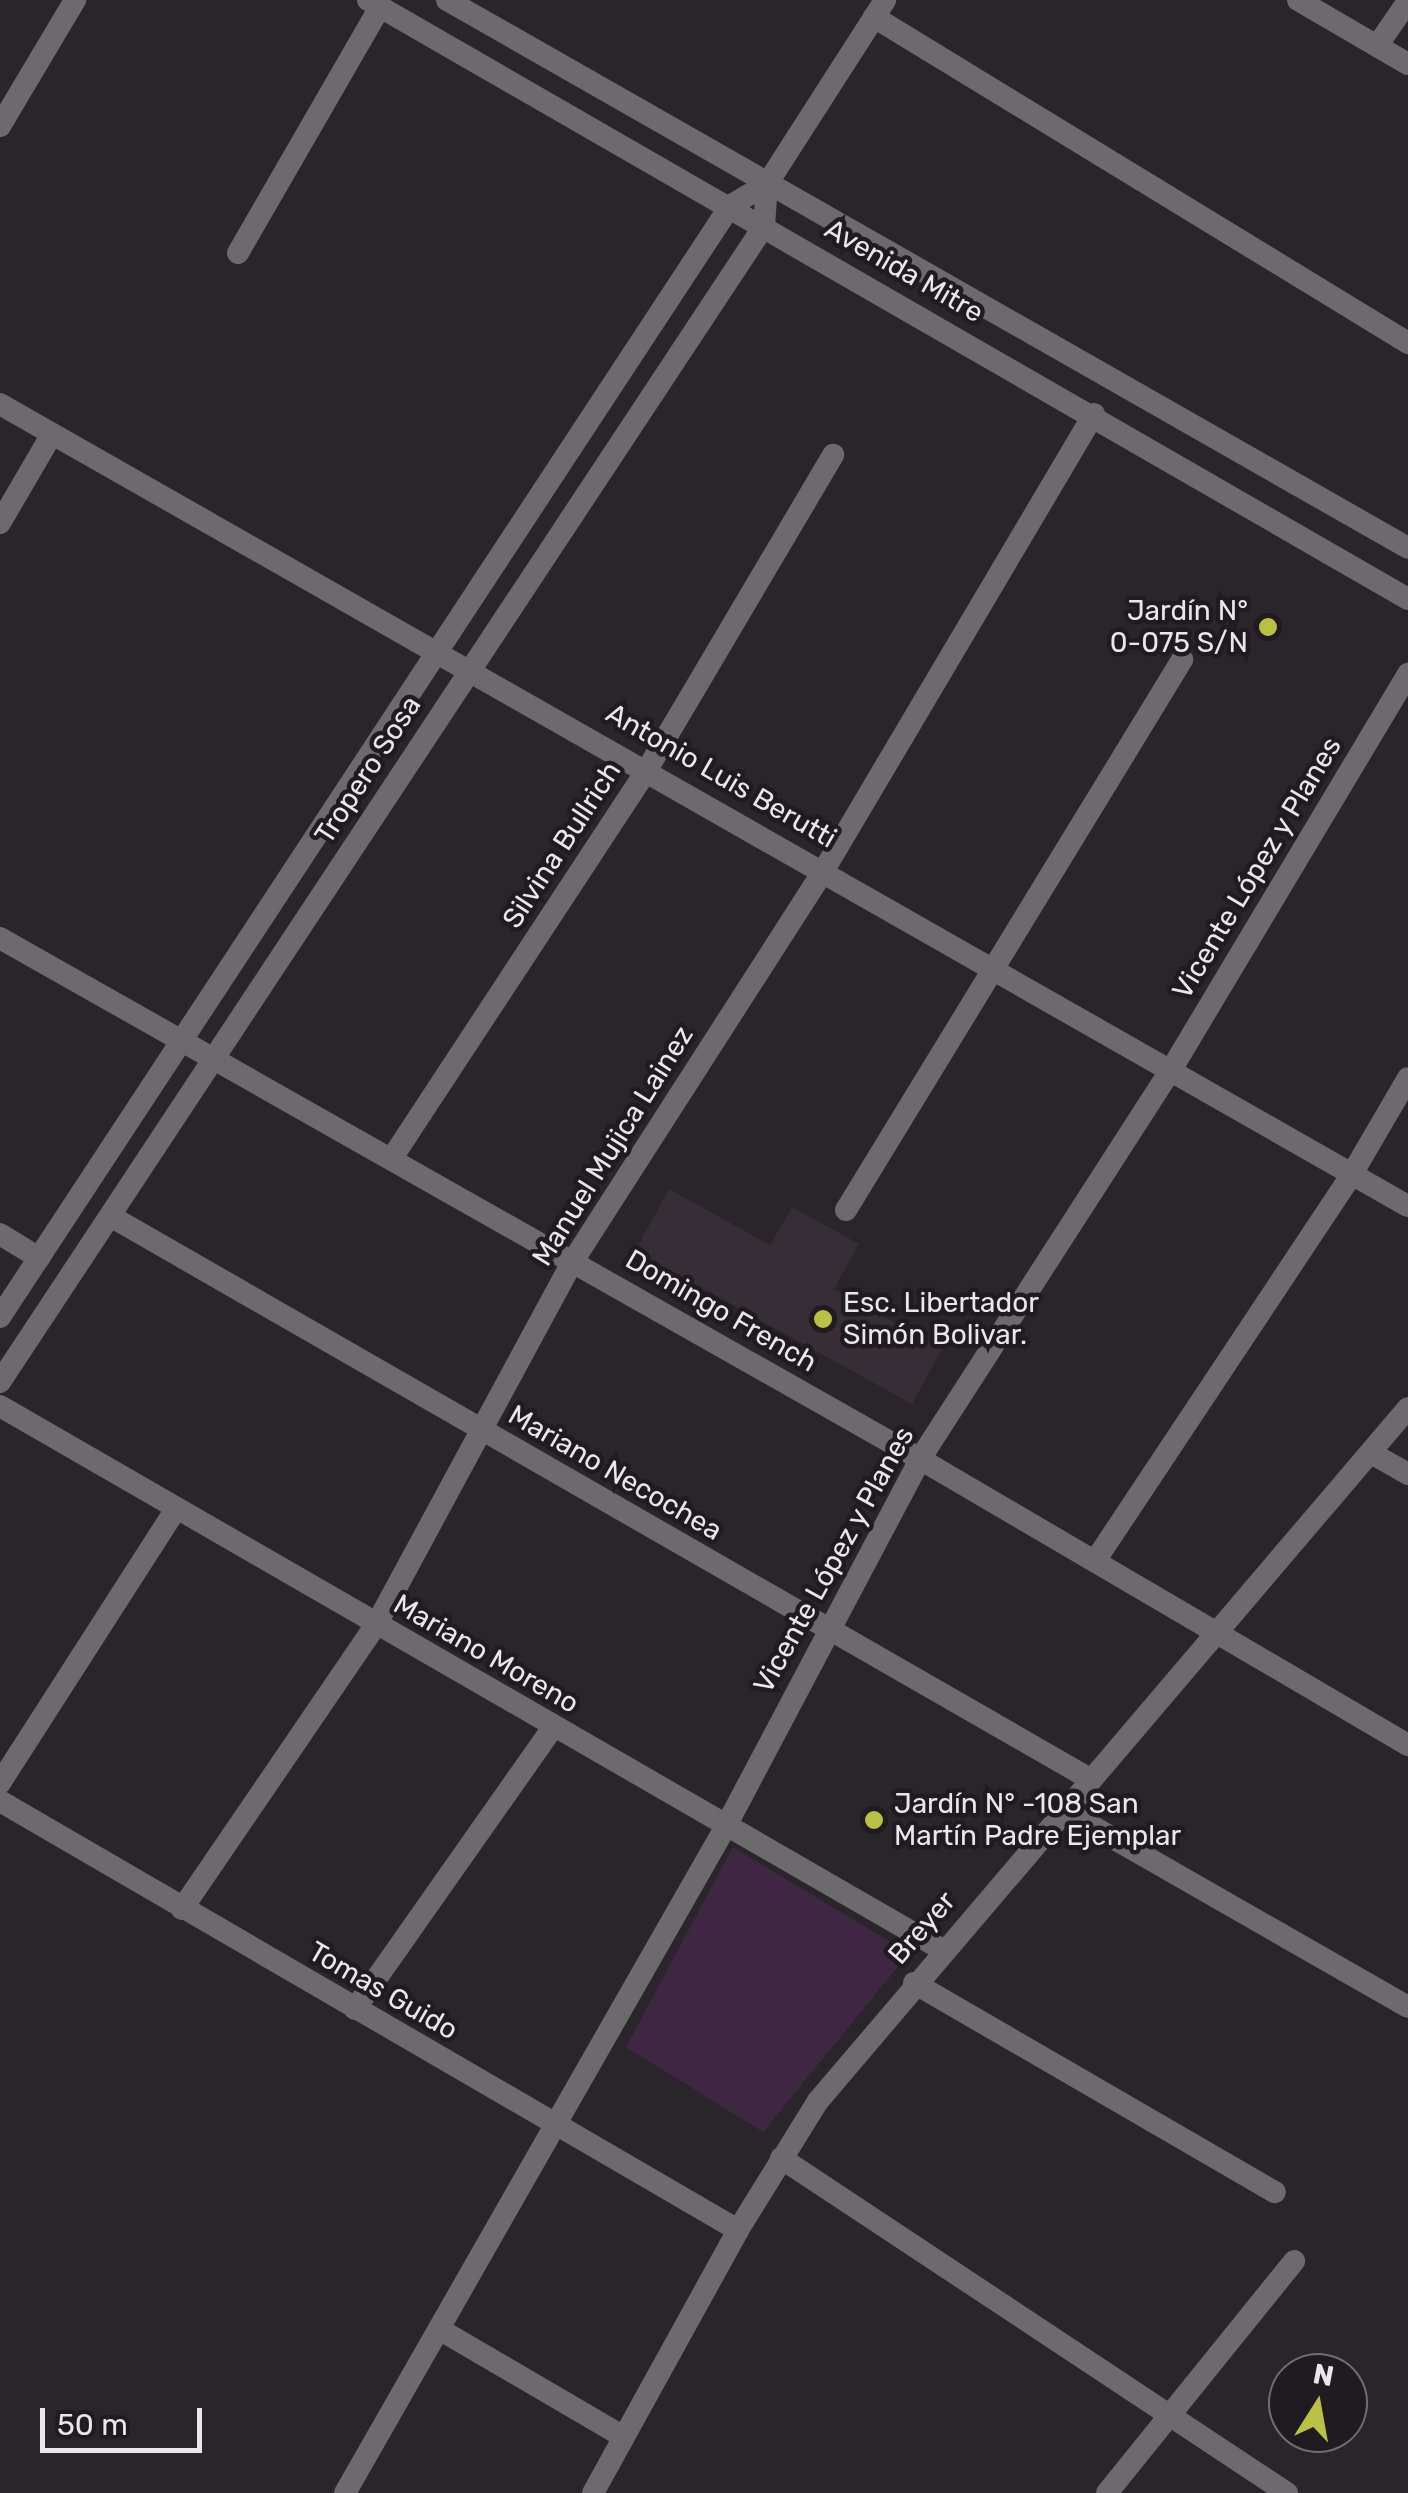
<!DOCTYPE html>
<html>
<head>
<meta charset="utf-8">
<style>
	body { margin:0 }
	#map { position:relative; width:1408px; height:2493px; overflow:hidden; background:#29252a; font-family:Rubik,sans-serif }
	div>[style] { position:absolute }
	.built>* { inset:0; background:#362d37 }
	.green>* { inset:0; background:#3f2743 }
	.minor>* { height:22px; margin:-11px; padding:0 11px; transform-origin:11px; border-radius:11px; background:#6c6a6c }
	.dots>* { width:28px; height:28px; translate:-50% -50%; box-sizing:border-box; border:5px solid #1f1b20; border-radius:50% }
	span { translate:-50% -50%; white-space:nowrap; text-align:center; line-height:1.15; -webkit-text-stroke:9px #1f1b20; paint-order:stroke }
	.street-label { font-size:28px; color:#eae7eb }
	.poi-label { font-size:28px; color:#eae7eb }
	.right { translate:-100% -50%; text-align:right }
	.left { translate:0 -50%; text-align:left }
	.north { position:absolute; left:1268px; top:2353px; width:100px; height:100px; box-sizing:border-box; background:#1f1b20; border:2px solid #706d71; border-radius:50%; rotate:11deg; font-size:28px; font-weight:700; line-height:40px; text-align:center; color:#eae7eb }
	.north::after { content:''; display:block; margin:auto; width:35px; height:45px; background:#bac045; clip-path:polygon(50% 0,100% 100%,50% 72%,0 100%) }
	.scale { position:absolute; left:40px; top:2408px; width:162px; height:45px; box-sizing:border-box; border:5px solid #eae7eb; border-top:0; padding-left:12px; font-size:30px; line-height:35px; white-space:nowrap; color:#eae7eb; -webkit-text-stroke:8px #1f1b20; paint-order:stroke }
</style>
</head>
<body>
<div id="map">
	<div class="built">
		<div style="clip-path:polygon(669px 1189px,770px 1245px,792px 1207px,859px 1244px,834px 1289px,942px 1349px,912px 1404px,635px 1251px)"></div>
	</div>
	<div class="green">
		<div style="clip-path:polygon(733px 1847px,909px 1953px,763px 2132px,626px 2047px)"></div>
	</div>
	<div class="minor">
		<div style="left:368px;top:0;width:1200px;rotate:29.94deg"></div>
		<div style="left:447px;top:0;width:1106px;rotate:29.69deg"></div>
		<div style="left:1298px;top:0;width:127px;rotate:30.2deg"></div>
		<div style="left:874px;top:17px;width:626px;rotate:31.4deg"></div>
		<div style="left:1377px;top:46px;width:55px;rotate:-55.4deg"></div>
		<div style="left:0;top:126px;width:147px;rotate:-59.2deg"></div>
		<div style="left:238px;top:253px;width:284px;rotate:-60deg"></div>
		<div style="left:0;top:404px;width:1620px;rotate:29.67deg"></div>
		<div style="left:0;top:523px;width:103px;rotate:-59.7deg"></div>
		<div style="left:0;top:938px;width:1057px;rotate:29.52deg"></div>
		<div style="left:920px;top:1459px;width:566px;rotate:30.37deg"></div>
		<div style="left:392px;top:1158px;width:467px;rotate:-56.7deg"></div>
		<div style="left:648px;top:768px;width:364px;rotate:-59.4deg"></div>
		<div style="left:846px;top:1210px;width:645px;rotate:-58.58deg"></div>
		<div style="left:112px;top:1217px;width:1128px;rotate:29.88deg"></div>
		<div style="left:0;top:1234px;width:46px;rotate:31.6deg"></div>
		<div style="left:0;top:1317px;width:1329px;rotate:-56.69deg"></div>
		<div style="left:730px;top:206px;width:43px;rotate:-30.7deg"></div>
		<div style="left:767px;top:184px;width:219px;rotate:-57.3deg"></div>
		<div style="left:0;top:1382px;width:1386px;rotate:-56.54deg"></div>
		<div style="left:764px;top:226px;width:42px;rotate:-85.9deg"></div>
		<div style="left:0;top:1406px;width:1089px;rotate:29.98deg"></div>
		<div style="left:1371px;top:1453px;width:43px;rotate:29.6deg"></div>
		<div style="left:1095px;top:1561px;width:465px;rotate:-56.4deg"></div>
		<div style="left:1352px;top:1174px;width:111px;rotate:-59.7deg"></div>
		<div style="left:0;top:1783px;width:324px;rotate:-57.3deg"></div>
		<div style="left:0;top:1801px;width:854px;rotate:30.17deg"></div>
		<div style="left:1064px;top:1810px;width:396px;rotate:29.8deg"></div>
		<div style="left:182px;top:1909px;width:344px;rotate:-55.7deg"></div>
		<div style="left:376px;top:1625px;width:414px;rotate:-61.6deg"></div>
		<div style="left:573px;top:1261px;width:465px;rotate:-57.3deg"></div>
		<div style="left:824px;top:870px;width:530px;rotate:-59.37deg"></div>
		<div style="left:914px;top:1983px;width:417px;rotate:30.1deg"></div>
		<div style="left:355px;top:2009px;width:345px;rotate:-54.9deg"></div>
		<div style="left:781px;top:2158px;width:607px;rotate:33.51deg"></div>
		<div style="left:439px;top:2329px;width:214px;rotate:30.3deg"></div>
		<div style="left:345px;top:2493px;width:768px;rotate:-60.26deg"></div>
		<div style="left:726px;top:1826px;width:415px;rotate:-62.1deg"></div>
		<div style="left:920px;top:1459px;width:463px;rotate:-57.2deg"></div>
		<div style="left:1171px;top:1070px;width:462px;rotate:-59.1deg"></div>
		<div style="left:593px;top:2493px;width:300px;rotate:-61.1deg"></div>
		<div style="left:738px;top:2230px;width:152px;rotate:-58.2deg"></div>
		<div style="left:818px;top:2101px;width:910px;rotate:-49.59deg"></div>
		<div style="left:1107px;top:2493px;width:298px;rotate:-51.1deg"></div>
	</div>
	<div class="dots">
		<div style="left:1268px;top:627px;background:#bac045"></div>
		<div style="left:823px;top:1319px;background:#bac045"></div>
		<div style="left:874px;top:1820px;background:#bac045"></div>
	</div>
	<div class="street-label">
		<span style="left:904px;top:271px;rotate:30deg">Avenida Mitre</span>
		<span style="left:368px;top:770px;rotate:-57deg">Tropero Sosa</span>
		<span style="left:721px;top:776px;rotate:30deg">Antonio Luis Berutti</span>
		<span style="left:562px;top:845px;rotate:-57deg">Silvina Bullrich</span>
		<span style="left:1257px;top:868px;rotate:-59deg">Vicente López y Planes</span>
		<span style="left:613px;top:1146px;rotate:-58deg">Manuel Mujica Lainez</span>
		<span style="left:721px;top:1311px;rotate:30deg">Domingo French</span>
		<span style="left:615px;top:1473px;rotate:30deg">Mariano Necochea</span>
		<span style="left:834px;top:1560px;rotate:-61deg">Vicente López y Planes</span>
		<span style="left:486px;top:1654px;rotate:30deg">Mariano Moreno</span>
		<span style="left:922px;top:1928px;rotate:-49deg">Breyer</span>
		<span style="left:383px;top:1991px;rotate:30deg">Tomas Guido</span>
	</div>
	<div class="poi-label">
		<span class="right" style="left:1248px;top:627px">Jardín N°<br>0-075 S/N</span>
		<span class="left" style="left:843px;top:1319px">Esc. Libertador<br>Simón Bolivar.</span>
		<span class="left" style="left:894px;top:1820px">Jardín N° -108 San<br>Martín Padre Ejemplar</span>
	</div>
	<div class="north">N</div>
	<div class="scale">50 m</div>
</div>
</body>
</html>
